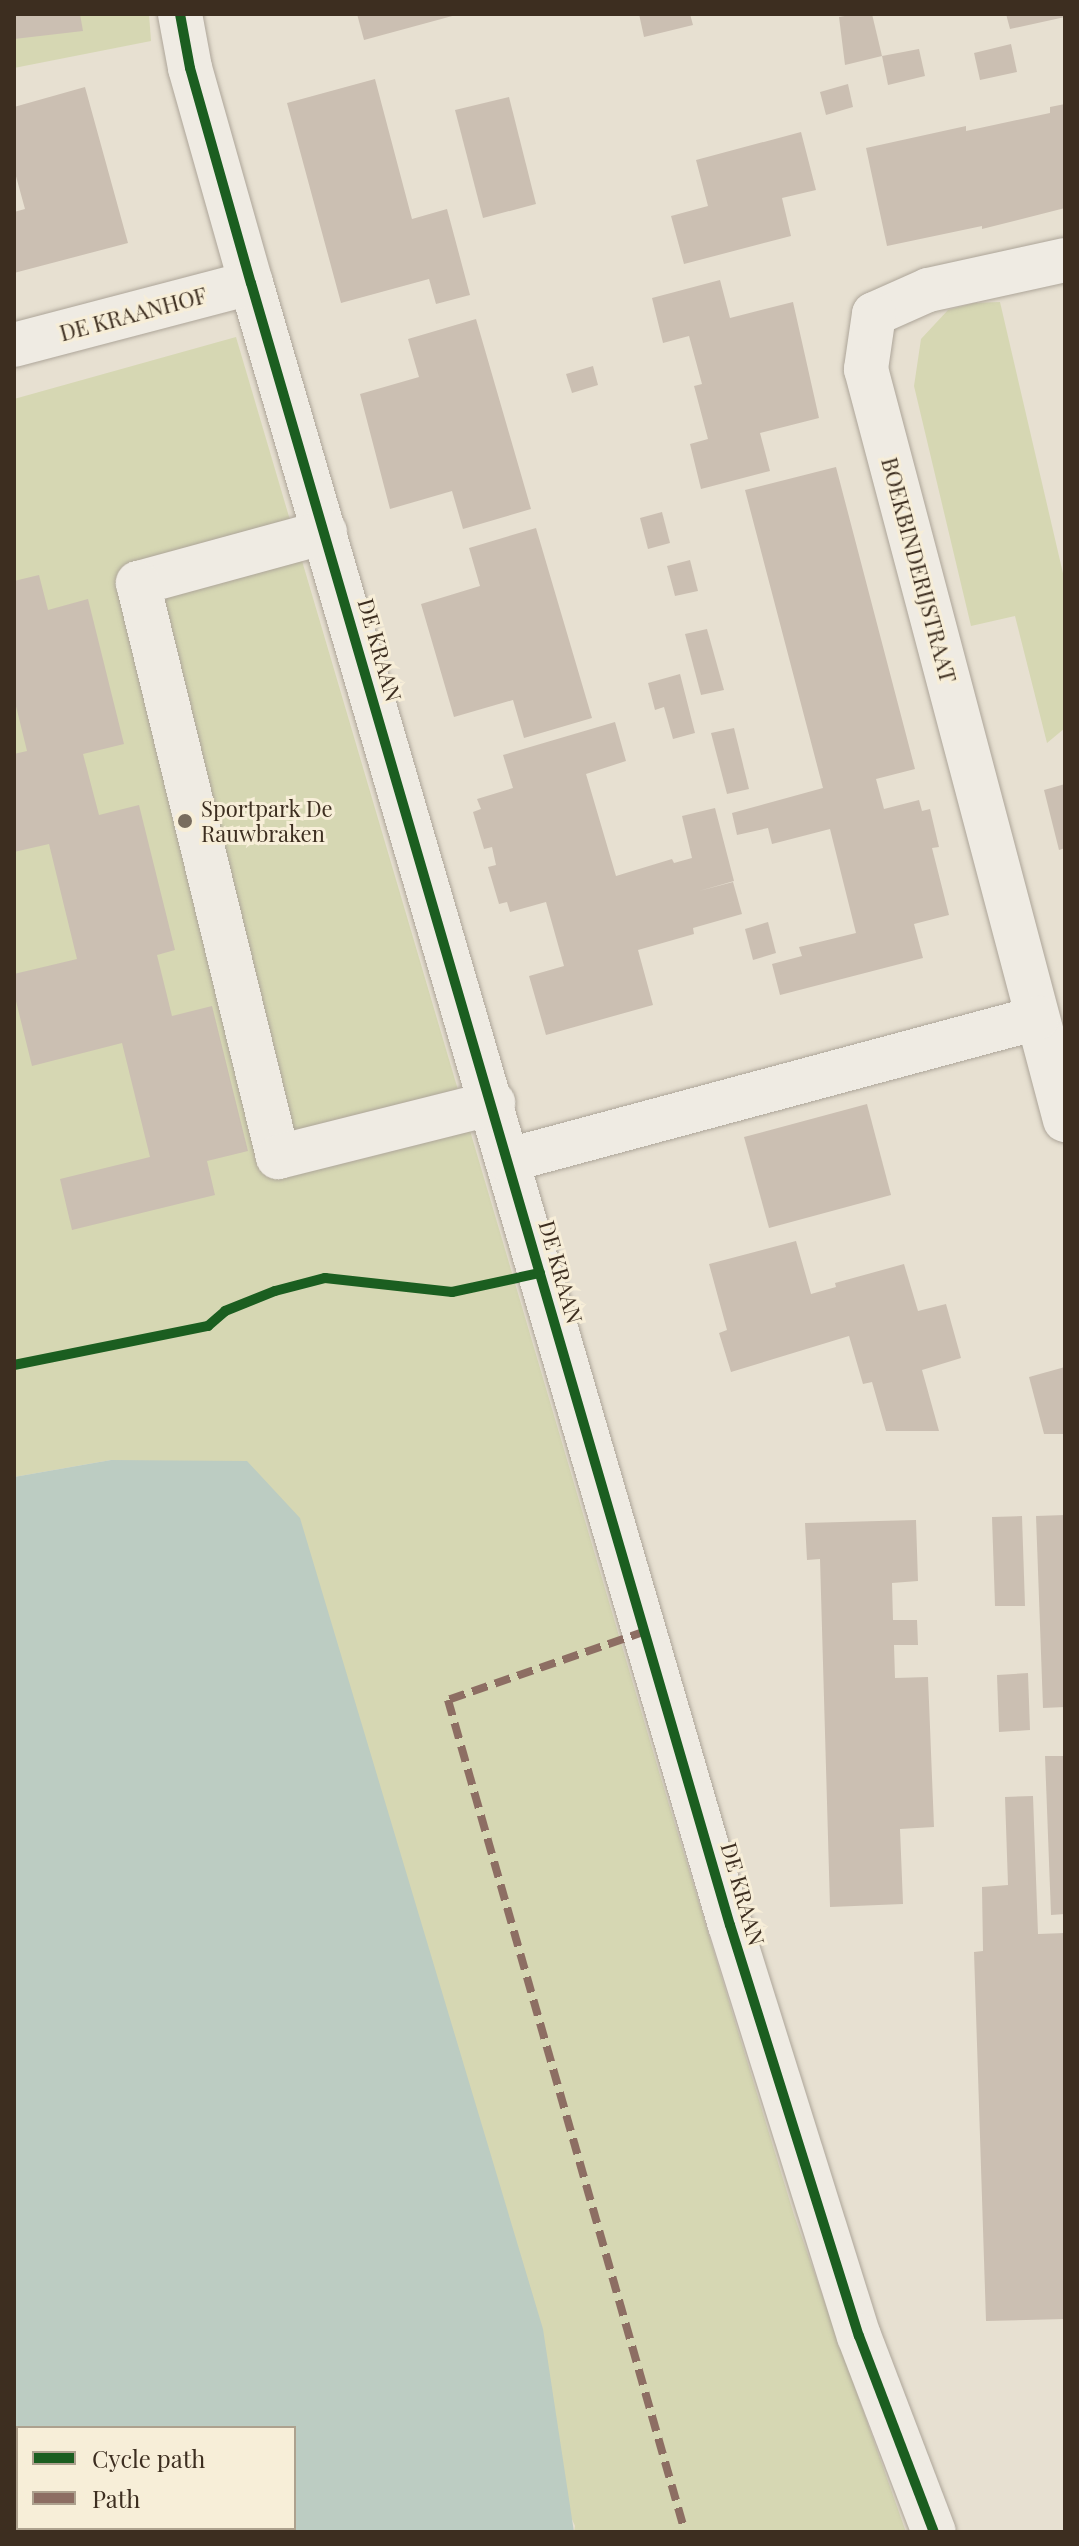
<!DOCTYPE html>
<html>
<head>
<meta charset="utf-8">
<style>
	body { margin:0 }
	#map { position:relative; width:1079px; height:2546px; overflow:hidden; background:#e7e0d1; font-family:"Playfair Display",serif }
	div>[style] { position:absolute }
	.green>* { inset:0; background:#d6d7b3 }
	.water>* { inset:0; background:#bcccc2 }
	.building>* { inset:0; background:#cbbfb2 }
	.roads { filter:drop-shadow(0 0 2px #ada599) drop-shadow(0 0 2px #ada599) }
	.minor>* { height:44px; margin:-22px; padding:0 22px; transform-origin:22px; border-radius:22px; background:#efebe3 }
	.quiet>* { height:8px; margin-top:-4px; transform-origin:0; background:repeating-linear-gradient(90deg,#8d6e63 0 16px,transparent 0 24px) }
	.cycleway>* { height:10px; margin:-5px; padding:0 5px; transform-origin:5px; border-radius:5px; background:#1b5e20 }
	.dots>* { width:22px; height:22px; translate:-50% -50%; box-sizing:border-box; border:4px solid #f7eed8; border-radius:50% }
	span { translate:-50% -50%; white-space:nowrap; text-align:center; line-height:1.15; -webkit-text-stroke:6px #f7eed8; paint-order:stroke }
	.street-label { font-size:22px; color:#3d2e20 }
	.poi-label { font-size:22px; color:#3d2e20 }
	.left { translate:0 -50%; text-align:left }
	.frame { position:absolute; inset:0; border:16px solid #3d2e20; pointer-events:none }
	.legend { position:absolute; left:16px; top:2426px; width:280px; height:104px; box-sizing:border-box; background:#f7eed8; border:2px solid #ada18e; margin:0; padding:10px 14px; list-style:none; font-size:24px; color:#3d2e20 }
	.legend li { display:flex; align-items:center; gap:16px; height:40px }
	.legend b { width:40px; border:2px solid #ada18e }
</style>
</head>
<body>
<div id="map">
	<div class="green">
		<div style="clip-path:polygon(14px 14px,149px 14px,151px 41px,14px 68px)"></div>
		<div style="clip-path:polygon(1000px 302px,1065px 582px,1065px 728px,1047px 743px,1015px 616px,971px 626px,914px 386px,921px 339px,948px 310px,974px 303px)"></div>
		<div style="clip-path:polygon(236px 337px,660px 1775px,794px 2215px,906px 2532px,574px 2532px,575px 2526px,111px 1460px,14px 1477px,14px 399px)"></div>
	</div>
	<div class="water">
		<div style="clip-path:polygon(evenodd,111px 1460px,247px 1461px,300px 1518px,543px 2329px,574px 2532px,14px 2532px,14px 1477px,111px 1460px,18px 2428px,294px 2428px,294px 2528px,18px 2528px,18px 2428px)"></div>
	</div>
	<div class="building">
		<div style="clip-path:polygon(14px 14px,80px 14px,83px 31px,14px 39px)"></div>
		<div style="clip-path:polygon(357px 14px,456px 14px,456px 15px,364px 40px)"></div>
		<div style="clip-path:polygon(639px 14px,690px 14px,693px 25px,644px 37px)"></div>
		<div style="clip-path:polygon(856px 14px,872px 14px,882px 56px,845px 65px,839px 17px)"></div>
		<div style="clip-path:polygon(1006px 14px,1065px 14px,1065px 17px,1010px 29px)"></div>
		<div style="clip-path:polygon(1011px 44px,1017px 72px,980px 80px,974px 53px)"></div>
		<div style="clip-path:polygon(919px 49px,925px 76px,888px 85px,882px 56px)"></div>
		<div style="clip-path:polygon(375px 79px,412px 219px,447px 209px,470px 295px,436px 304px,429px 279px,341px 303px,287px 103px)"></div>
		<div style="clip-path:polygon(848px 84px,853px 107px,826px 115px,820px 92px)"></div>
		<div style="clip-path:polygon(85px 87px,128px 243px,14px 273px,14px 212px,25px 209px,14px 169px,14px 107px)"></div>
		<div style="clip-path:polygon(509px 97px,536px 204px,483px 218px,455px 110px)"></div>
		<div style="clip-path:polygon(1065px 104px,1065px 208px,982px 229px,982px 226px,887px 246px,866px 148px,966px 126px,966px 131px,1050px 113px,1050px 107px)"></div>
		<div style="clip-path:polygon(801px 132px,816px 190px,782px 198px,791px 236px,684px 264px,671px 216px,708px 206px,696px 160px)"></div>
		<div style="clip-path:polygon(720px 280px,730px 318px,793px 302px,819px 418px,760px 433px,770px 471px,701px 489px,690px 444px,708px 439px,694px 386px,702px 384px,689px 336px,663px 343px,652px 298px)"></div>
		<div style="clip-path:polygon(476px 319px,531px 509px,463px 529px,452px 491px,390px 509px,360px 394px,419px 377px,408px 339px)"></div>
		<div style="clip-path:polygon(593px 366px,598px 385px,572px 393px,566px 374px)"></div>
		<div style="clip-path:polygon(836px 467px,915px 769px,876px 779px,884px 809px,919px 800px,922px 811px,930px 809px,939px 847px,932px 848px,949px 915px,914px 924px,923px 958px,780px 995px,772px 964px,802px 956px,799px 947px,856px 933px,830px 829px,772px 844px,768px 828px,737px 835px,732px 813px,823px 788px,745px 490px)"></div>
		<div style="clip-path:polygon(662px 512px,670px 543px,648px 549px,640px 518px)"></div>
		<div style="clip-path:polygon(536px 528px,592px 718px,524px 738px,513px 700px,454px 717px,421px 604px,480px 586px,469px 548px)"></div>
		<div style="clip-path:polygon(690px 560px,698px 591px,675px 596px,667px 566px)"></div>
		<div style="clip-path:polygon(39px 575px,48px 610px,88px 599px,124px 744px,83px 754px,99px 815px,139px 805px,175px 950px,157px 955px,172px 1016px,212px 1006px,248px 1151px,207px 1161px,215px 1195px,72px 1230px,60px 1179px,150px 1157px,122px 1043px,32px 1066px,14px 993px,14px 974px,77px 959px,49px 844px,14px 852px,14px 754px,27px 751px,14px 698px,14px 581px)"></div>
		<div style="clip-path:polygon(707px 629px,724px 690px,701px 695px,685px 634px)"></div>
		<div style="clip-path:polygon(680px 674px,695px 733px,673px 739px,664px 707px,655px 710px,648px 683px)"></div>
		<div style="clip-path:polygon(615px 722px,626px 761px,586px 774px,616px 876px,672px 859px,674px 863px,692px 858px,682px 816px,715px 808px,734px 881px,699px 891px,733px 882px,742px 914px,693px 928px,694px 934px,638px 950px,653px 1005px,546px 1035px,529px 976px,564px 966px,546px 902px,510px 912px,507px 902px,499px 904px,488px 867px,496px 865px,492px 847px,484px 849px,473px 812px,481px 809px,477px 799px,513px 788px,503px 755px)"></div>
		<div style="clip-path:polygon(734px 728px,749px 789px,727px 794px,711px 733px)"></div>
		<div style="clip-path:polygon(1065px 784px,1065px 848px,1059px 850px,1044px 790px)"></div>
		<div style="clip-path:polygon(768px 922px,776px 953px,753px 960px,745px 929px)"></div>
		<div style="clip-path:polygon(867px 1104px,891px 1195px,769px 1228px,744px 1137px)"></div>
		<div style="clip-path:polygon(796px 1241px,811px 1294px,836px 1287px,835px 1283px,904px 1264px,918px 1311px,946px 1304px,961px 1358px,922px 1370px,939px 1431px,886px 1431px,872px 1382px,863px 1384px,849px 1336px,731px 1372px,719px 1333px,727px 1330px,709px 1264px)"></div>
		<div style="clip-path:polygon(1065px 1367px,1065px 1434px,1044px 1434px,1029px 1377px)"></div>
		<div style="clip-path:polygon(1065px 1515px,1065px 1707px,1043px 1708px,1036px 1516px)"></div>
		<div style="clip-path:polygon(1022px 1516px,1025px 1606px,995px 1606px,992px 1517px)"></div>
		<div style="clip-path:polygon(916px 1520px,918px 1581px,892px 1583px,893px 1620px,917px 1620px,918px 1645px,894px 1645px,895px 1678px,928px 1677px,934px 1827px,900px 1829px,903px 1904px,830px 1907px,820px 1559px,807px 1560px,805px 1523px)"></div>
		<div style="clip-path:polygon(1028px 1673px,1030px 1730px,999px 1732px,997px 1675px)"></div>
		<div style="clip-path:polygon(1045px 1756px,1065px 1756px,1065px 1914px,1051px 1915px)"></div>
		<div style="clip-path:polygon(1033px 1796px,1038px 1934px,1065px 1933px,1065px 2319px,986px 2321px,974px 1952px,983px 1951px,982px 1887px,1008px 1885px,1005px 1797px)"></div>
	</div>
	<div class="roads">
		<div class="minor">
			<div style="left:180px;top:14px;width:55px;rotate:79.5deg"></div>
			<div style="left:190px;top:68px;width:223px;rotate:74.2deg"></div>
			<div style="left:251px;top:283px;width:1710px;rotate:73.74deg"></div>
			<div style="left:730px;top:1925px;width:431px;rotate:72.6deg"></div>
			<div style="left:859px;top:2336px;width:210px;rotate:69.1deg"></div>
			<div style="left:1065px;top:260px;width:140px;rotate:167.6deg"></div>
			<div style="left:928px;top:290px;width:59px;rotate:156deg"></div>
			<div style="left:874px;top:314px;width:56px;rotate:98.3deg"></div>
			<div style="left:866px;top:369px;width:777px;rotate:75.16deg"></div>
			<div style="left:14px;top:345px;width:245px;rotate:-14.7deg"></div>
			<div style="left:325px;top:532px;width:194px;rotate:164.7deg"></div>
			<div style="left:138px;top:583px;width:591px;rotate:76.29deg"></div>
			<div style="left:278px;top:1157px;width:222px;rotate:-14.1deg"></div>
			<div style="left:509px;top:1160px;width:547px;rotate:-15.05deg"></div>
		</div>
	</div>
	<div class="quiet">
		<div style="left:646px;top:1631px;width:210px;rotate:160.8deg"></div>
		<div style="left:448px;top:1700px;width:865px;rotate:74.1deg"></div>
	</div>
	<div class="cycleway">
		<div style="left:180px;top:14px;width:55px;rotate:79.5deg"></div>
		<div style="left:190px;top:68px;width:223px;rotate:74.2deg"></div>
		<div style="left:251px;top:283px;width:1710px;rotate:73.74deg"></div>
		<div style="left:730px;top:1925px;width:431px;rotate:72.6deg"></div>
		<div style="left:859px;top:2336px;width:210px;rotate:69.1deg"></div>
		<div style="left:14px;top:1365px;width:198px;rotate:-11.4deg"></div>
		<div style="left:208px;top:1326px;width:23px;rotate:-41deg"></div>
		<div style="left:225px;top:1311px;width:54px;rotate:-21.8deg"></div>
		<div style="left:275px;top:1291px;width:52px;rotate:-14.6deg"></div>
		<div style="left:325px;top:1278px;width:128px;rotate:6.3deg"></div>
		<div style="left:452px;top:1292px;width:90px;rotate:-12.2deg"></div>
	</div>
	<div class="dots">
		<div style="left:185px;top:821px;background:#786c5e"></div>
	</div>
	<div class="street-label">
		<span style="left:133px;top:314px;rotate:-15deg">DE KRAANHOF</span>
		<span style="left:919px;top:570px;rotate:75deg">BOEKBINDERIJSTRAAT</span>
		<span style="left:380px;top:650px;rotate:74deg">DE KRAAN</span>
		<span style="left:561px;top:1272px;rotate:74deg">DE KRAAN</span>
		<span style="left:743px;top:1894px;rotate:74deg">DE KRAAN</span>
	</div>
	<div class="poi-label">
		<span class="left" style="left:201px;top:821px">Sportpark De<br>Rauwbraken</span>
	</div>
	<div class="frame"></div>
	<ul class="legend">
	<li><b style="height:10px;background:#1b5e20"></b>Cycle path</li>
	<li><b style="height:10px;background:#8d6e63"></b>Path</li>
	</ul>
</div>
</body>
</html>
